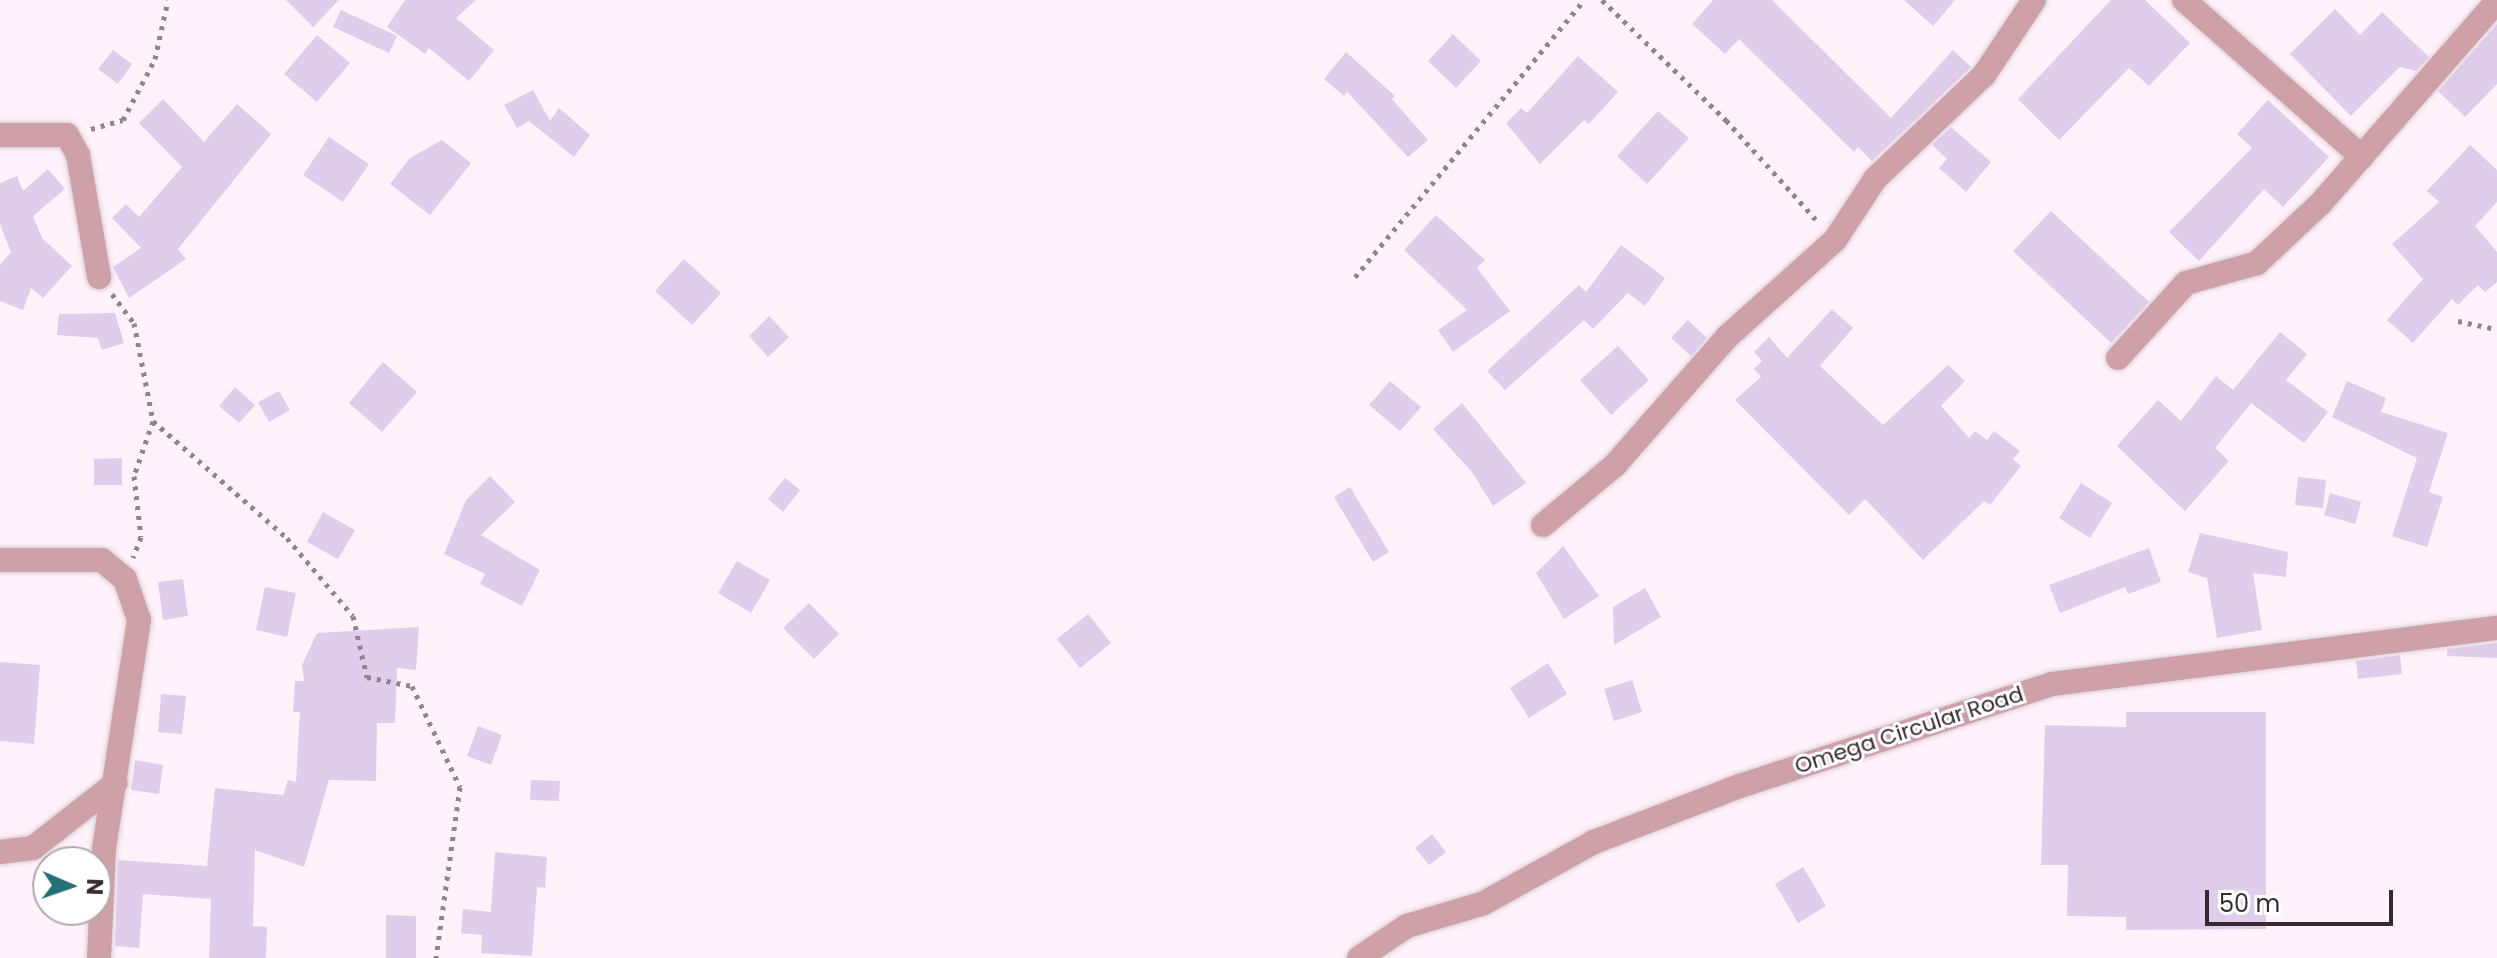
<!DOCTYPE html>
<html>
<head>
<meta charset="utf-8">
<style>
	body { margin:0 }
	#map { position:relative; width:2497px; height:958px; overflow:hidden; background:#fff2fa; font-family:Poppins,sans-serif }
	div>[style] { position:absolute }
	.building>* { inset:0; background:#dfcdeb }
	.path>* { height:5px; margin-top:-2.5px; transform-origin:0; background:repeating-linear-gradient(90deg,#91848c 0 4px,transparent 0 10px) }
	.roads { filter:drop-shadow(0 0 2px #dbced6) drop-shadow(0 0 2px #dbced6) }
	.minor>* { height:24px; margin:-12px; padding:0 12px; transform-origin:12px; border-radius:12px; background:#cea1a9 }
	span { translate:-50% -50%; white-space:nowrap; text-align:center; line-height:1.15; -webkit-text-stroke:6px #fff; paint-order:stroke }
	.street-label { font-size:22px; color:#362a32 }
	.north { position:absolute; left:32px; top:846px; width:80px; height:80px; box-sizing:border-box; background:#fff; border:2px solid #afaaad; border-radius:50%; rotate:92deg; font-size:22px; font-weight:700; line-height:32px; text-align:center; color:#362a32 }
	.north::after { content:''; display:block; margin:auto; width:28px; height:36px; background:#257076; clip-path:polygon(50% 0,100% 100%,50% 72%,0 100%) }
	.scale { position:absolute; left:2205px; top:890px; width:188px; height:36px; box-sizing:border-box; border:4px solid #362a32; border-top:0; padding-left:10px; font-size:24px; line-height:28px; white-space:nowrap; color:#362a32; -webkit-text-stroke:6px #fff; paint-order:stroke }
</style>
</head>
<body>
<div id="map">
	<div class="building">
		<div style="clip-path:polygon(286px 0,339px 0,313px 27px)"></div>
		<div style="clip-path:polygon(405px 0,476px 0,456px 18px,494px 50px,469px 81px,429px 48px,425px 54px,387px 27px)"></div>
		<div style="clip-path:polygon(1713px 0,1772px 0,1891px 118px,1953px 50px,1971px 67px,1872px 161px,1858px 147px,1854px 152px,1739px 39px,1725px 54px,1692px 24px)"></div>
		<div style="clip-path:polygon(1904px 0,1955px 0,1933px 26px)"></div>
		<div style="clip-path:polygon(2111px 0,2145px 0,2190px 43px,2149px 86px,2129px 68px,2059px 140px,2018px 99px)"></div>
		<div style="clip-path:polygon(2335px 9px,2360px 35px,2382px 12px,2429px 57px,2416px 71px,2400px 67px,2351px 116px,2290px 54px)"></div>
		<div style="clip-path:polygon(341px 10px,397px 36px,389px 53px,333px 27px)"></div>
		<div style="clip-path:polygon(2497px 24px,2497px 84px,2465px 117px,2438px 91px)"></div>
		<div style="clip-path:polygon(1453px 34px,1481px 61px,1456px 88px,1428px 61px)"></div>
		<div style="clip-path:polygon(317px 35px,350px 63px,317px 102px,284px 74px)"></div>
		<div style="clip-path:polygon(113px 50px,132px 64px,118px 84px,98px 69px)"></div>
		<div style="clip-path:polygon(1346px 52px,1395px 96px,1392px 99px,1428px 140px,1408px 157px,1347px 92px,1344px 96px,1324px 79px)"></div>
		<div style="clip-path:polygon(1578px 56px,1618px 92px,1589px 124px,1584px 120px,1540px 164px,1506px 123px,1521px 108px,1527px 113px)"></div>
		<div style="clip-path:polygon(533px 90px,550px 121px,559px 108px,590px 135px,574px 157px,529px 121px,517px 128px,504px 105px)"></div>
		<div style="clip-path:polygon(163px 99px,204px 142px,237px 104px,271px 134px,178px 249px,186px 259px,129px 298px,113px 267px,141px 248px,112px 218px,126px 204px,139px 217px,182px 167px,139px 123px)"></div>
		<div style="clip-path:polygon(2268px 100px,2329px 157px,2283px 207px,2264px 189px,2199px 261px,2169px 232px,2252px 148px,2237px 134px)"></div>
		<div style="clip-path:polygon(1658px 111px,1689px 138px,1647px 184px,1617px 156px)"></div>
		<div style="clip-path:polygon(1951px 127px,1991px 162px,1966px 192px,1939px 168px,1947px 159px,1932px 145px)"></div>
		<div style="clip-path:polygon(329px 137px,369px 164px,343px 202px,303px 175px)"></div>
		<div style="clip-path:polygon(442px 140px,471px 163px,430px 215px,390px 184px,410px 158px)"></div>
		<div style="clip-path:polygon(2470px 145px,2497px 170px,2497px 202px,2475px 226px,2497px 252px,2497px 282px,2485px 292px,2478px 285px,2458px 305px,2452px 299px,2413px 343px,2387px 320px,2423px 279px,2392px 244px,2439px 202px,2427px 191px)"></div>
		<div style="clip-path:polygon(48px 169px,65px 189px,33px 216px,42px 238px,72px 266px,43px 298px,31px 288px,23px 310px,0 301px,0 265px,11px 252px,0 224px,0 183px,17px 176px,23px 191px)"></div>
		<div style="clip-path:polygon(2051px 211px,2149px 302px,2111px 343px,2013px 251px)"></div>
		<div style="clip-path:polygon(1436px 215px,1485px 260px,1477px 268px,1510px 311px,1453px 352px,1438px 330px,1467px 310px,1404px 250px)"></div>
		<div style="clip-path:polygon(1621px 245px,1665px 278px,1645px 306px,1628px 293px,1593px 329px,1584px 320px,1505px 390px,1487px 371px,1579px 285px,1586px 292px)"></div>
		<div style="clip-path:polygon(684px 259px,721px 293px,692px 325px,655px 291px)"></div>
		<div style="clip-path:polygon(1832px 309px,1853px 328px,1820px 366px,1883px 425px,1948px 365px,1965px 381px,1941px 406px,1969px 438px,1975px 431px,1987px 440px,1994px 431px,2020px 451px,2013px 459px,2021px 466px,1990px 505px,1984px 501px,1923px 560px,1865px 499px,1849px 515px,1735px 400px,1761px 377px,1754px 369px,1762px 361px,1754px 352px,1769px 337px,1787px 358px)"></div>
		<div style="clip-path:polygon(115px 313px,124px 343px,102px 350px,98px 338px,57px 335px,59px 314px)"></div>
		<div style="clip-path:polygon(769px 316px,789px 337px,768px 357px,749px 336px)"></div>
		<div style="clip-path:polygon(1688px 320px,1707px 338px,1691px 356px,1671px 338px)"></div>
		<div style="clip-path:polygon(2280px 332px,2307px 354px,2286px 380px,2328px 412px,2304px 443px,2251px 403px,2215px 448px,2229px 461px,2185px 511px,2117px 446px,2158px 400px,2181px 421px,2216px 376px,2233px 390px)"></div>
		<div style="clip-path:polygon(1618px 346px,1649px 380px,1611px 415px,1580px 380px)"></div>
		<div style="clip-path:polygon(383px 362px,417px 392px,382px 432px,349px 403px)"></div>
		<div style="clip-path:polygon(1390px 381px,1421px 407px,1400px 431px,1369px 405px)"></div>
		<div style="clip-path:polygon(2347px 381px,2386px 398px,2381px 412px,2448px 433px,2429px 492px,2443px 497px,2427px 547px,2392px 536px,2417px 458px,2332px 417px)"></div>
		<div style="clip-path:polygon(235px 387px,255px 405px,239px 423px,219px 406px)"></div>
		<div style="clip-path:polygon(279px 391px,290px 410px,269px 422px,258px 402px)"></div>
		<div style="clip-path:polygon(1462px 403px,1526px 483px,1493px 506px,1472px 472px,1433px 429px)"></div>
		<div style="clip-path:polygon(122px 458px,122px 485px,94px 485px,94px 459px)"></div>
		<div style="clip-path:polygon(490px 476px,515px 502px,481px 535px,540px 570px,522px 606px,480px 584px,485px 574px,444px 554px,466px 500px)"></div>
		<div style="clip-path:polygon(2298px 477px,2326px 480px,2323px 508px,2295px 505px)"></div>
		<div style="clip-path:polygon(785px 478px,800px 490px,783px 512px,768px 499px)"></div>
		<div style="clip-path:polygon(2081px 483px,2112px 503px,2090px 538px,2059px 518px)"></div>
		<div style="clip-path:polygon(1350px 487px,1389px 552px,1373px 562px,1334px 497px)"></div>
		<div style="clip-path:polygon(2330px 493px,2361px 502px,2355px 524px,2324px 515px)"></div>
		<div style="clip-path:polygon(323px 512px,355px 530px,338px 559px,307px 542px)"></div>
		<div style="clip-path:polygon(2200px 533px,2288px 552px,2286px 577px,2253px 573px,2262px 630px,2217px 638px,2207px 578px,2188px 572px)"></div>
		<div style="clip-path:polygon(1563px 546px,1599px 596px,1564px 619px,1536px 573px)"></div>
		<div style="clip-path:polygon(2149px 548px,2161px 582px,2128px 594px,2125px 587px,2060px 613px,2049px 585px)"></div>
		<div style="clip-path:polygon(737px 561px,770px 580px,751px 613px,718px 593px)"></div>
		<div style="clip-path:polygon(183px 579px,188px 616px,163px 620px,158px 582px)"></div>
		<div style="clip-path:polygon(265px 587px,296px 593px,287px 637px,256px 630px)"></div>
		<div style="clip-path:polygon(1645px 588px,1661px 617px,1614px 645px,1613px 607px)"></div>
		<div style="clip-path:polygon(809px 603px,839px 634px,814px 659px,783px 628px)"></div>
		<div style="clip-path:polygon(1088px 614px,1111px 643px,1080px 668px,1057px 639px)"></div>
		<div style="clip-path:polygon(419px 627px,416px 670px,397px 668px,395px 723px,377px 723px,376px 781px,329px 780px,304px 867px,255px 850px,253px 926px,267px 927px,266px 958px,209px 958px,211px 899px,143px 894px,139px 948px,115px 946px,118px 860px,207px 866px,215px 788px,283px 795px,288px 780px,296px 782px,300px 712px,293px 712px,295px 681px,304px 681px,302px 665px,317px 633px)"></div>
		<div style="clip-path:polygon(2497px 643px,2497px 658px,2447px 656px,2447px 649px)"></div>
		<div style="clip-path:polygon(2400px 655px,2402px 674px,2358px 679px,2356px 661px)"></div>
		<div style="clip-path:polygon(0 662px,40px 665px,34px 744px,0 741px)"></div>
		<div style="clip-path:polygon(1548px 663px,1567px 694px,1529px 718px,1510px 688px)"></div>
		<div style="clip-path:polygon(1632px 680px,1642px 712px,1614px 721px,1604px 689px)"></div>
		<div style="clip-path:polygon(161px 694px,186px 696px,182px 734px,158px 732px)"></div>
		<div style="clip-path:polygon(2126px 712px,2266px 712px,2266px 929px,2126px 930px,2126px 917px,2067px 916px,2068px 865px,2041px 865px,2045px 725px,2126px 727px)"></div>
		<div style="clip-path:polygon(478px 726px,502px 735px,491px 765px,467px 756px)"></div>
		<div style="clip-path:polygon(135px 760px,163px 765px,159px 794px,131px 790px)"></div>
		<div style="clip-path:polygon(531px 780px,560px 781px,559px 801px,530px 800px)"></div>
		<div style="clip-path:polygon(1432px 834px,1446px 852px,1429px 865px,1415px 848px)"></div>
		<div style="clip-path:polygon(495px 852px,547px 857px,545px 888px,537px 887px,532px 956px,481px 953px,482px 935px,461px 933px,463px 909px,491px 912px)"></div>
		<div style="clip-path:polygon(1803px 867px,1826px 906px,1798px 923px,1775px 884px)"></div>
		<div style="clip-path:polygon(386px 915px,416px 916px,416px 958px,386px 958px)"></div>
	</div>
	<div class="path">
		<div style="left:1602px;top:0;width:173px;rotate:44.1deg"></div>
		<div style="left:1726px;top:120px;width:139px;rotate:47.9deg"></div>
		<div style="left:91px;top:129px;width:33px;rotate:-16deg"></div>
		<div style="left:123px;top:120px;width:69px;rotate:-62.3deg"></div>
		<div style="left:155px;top:59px;width:60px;rotate:-77.6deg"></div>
		<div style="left:1355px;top:277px;width:359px;rotate:-50.4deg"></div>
		<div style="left:112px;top:294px;width:36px;rotate:53deg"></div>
		<div style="left:134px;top:323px;width:100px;rotate:79deg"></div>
		<div style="left:153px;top:421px;width:58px;rotate:109.1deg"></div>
		<div style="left:134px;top:476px;width:61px;rotate:83.5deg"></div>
		<div style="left:141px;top:537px;width:22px;rotate:111deg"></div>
		<div style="left:2458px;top:321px;width:40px;rotate:12deg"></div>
		<div style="left:153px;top:421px;width:178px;rotate:41.1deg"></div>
		<div style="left:287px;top:538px;width:102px;rotate:49.8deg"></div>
		<div style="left:353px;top:616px;width:63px;rotate:77.1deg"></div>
		<div style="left:367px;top:677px;width:46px;rotate:11.3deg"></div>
		<div style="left:412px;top:686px;width:112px;rotate:64.6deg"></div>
		<div style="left:460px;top:787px;width:173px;rotate:98deg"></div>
	</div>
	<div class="roads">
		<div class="minor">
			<div style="left:2184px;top:0;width:237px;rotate:41.4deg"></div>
			<div style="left:0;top:135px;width:67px"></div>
			<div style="left:67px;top:135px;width:23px;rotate:61deg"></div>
			<div style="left:78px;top:155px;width:124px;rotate:80.2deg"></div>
			<div style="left:2118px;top:358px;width:101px;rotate:-47.8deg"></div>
			<div style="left:2186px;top:283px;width:74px;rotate:-15.7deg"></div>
			<div style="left:2257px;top:263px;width:86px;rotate:-43.1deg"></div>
			<div style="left:2320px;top:204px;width:269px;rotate:-48.9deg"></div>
			<div style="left:1543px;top:525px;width:94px;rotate:-39.8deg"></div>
			<div style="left:1615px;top:465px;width:170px;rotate:-48.8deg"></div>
			<div style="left:1727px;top:337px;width:145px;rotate:-41.9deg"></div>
			<div style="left:1835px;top:240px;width:73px;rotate:-56.7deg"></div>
			<div style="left:1875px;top:179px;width:151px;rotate:-43.7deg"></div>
			<div style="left:1984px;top:75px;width:90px;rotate:-56.3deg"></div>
			<div style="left:0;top:560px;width:102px"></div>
			<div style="left:102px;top:560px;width:30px;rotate:40deg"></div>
			<div style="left:125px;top:579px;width:43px;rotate:71.1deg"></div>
			<div style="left:139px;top:620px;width:231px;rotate:98.7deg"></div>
			<div style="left:104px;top:848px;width:110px;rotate:92.6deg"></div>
			<div style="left:0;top:852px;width:33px;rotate:-7deg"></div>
			<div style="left:33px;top:848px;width:105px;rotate:-38.1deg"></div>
			<div style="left:1359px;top:958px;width:58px;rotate:-33.7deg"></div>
			<div style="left:1407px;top:926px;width:80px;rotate:-16.6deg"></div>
			<div style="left:1484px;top:903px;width:126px;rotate:-29deg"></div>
			<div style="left:1594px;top:842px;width:156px;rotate:-21deg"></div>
			<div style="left:1740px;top:786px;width:328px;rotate:-18.1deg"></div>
			<div style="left:2052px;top:684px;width:449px;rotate:-7.2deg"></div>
		</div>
	</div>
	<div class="street-label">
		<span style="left:1909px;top:730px;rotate:-18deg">Omega Circular Road</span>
	</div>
	<div class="north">N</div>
	<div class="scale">50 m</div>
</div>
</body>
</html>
